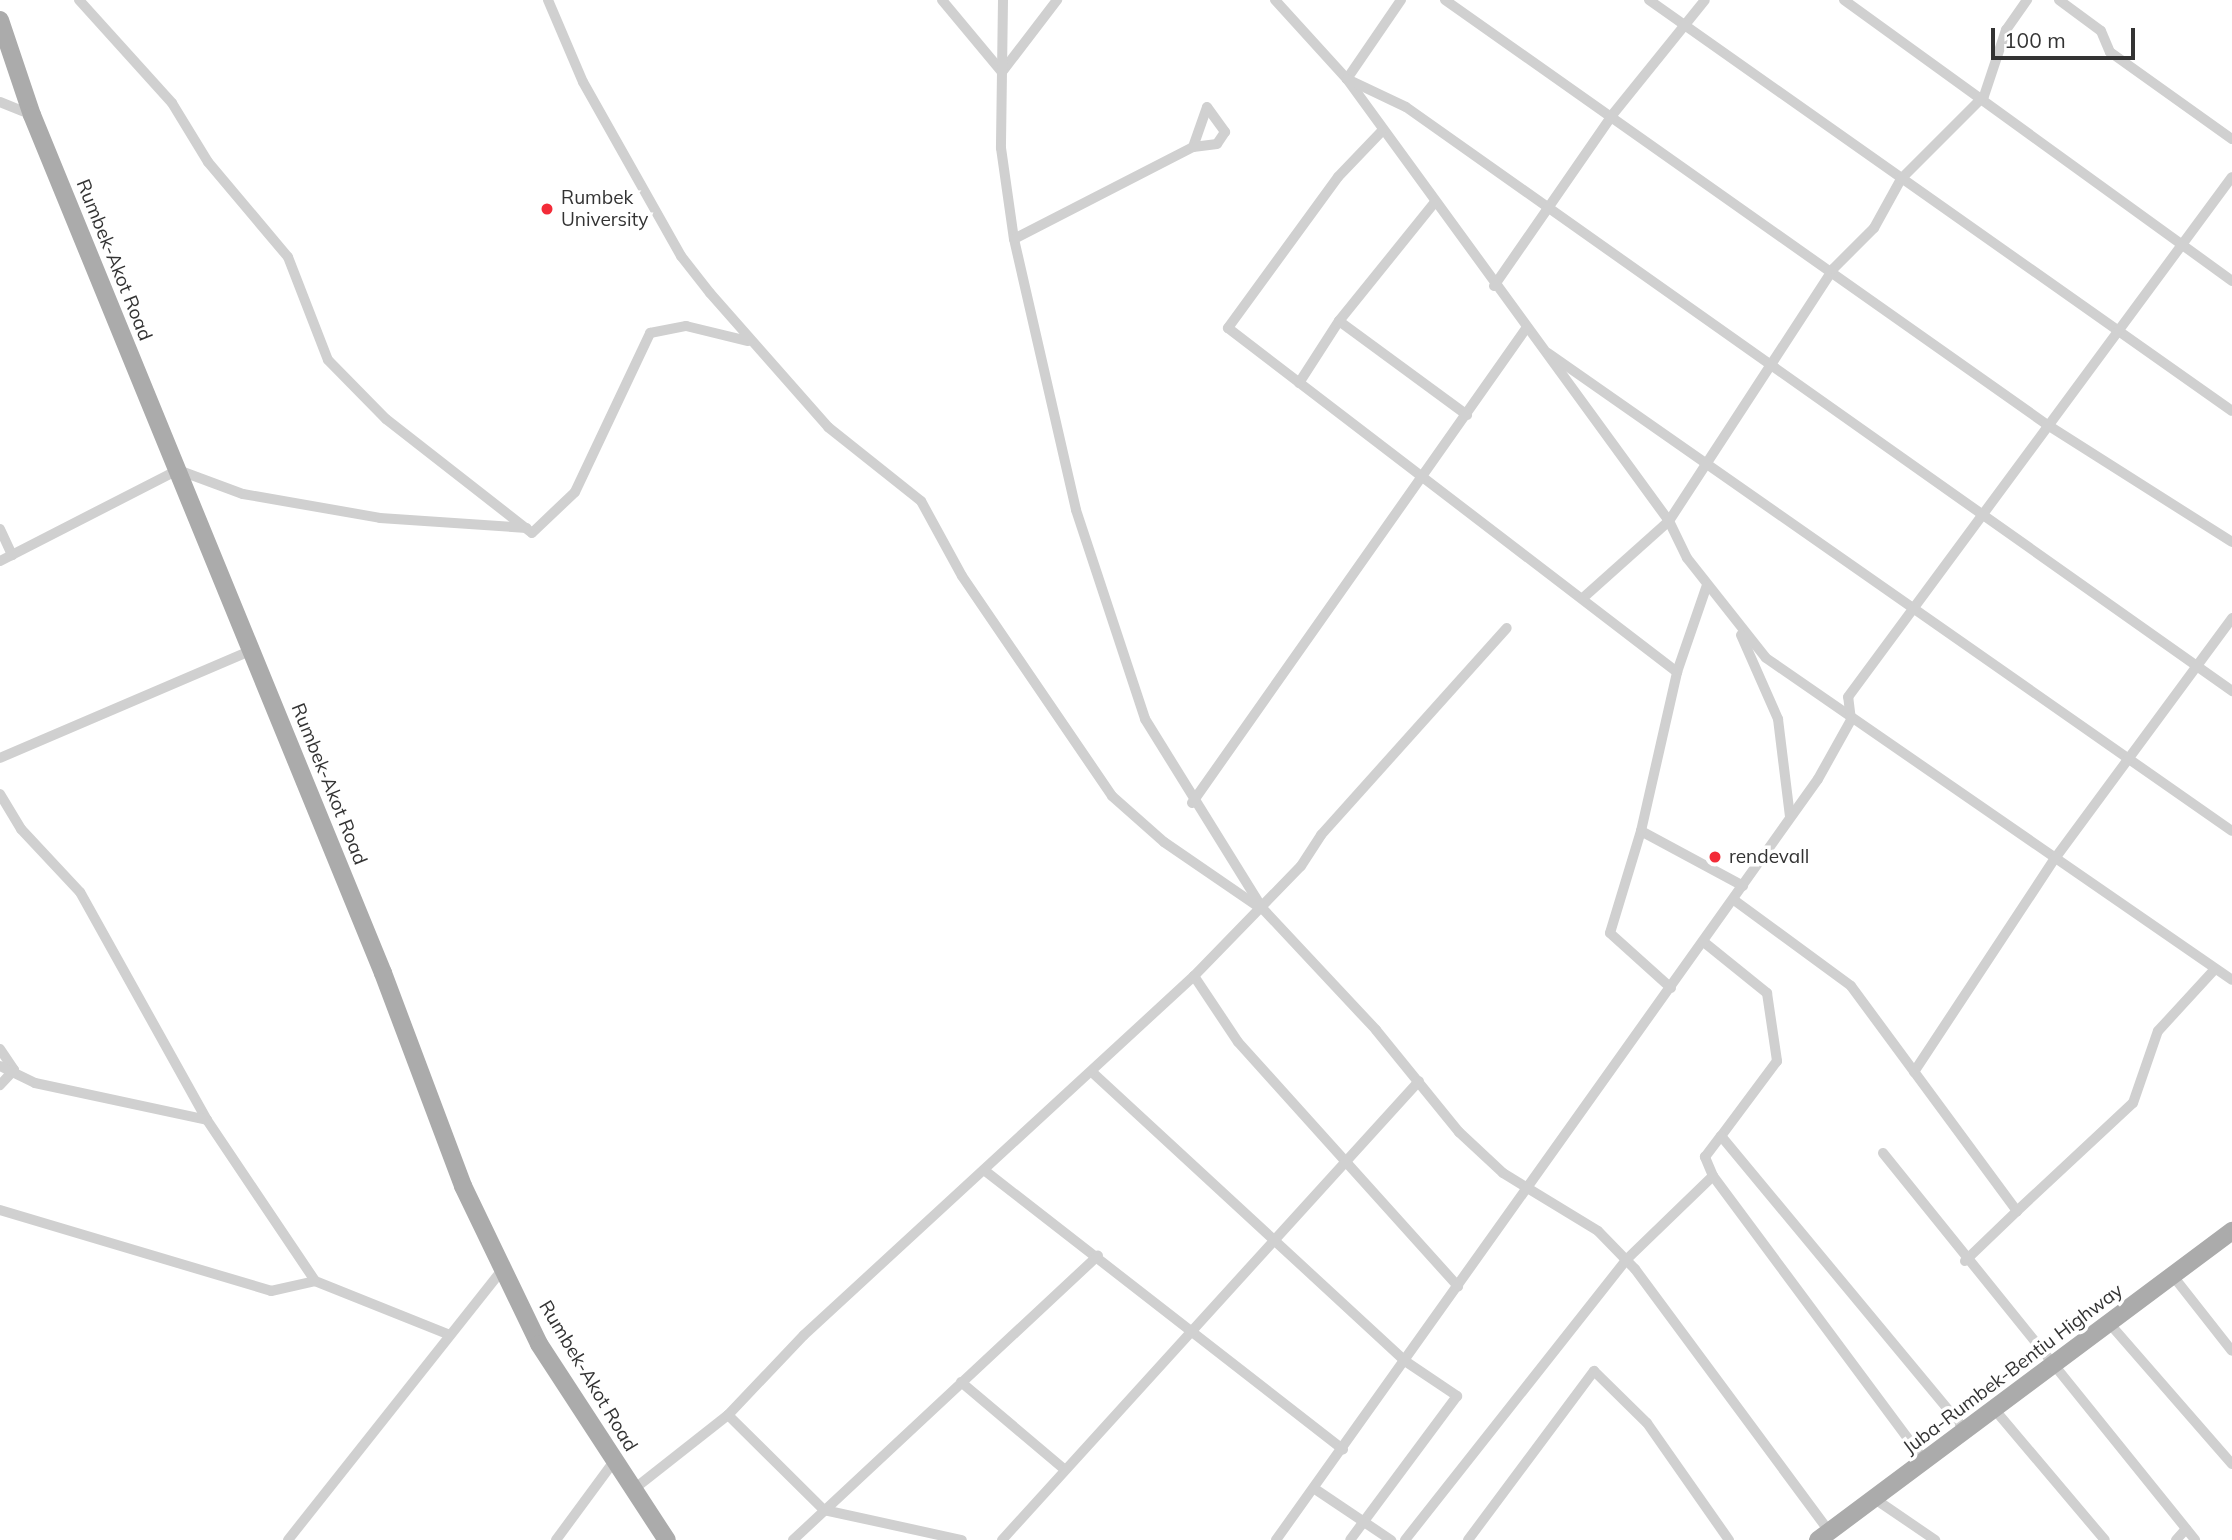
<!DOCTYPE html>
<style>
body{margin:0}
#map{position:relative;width:2232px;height:1540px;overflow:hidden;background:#fff;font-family:Mulish,sans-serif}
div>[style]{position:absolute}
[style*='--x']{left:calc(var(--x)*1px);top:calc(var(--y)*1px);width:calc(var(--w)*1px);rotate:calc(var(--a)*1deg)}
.street>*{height:10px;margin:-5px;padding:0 5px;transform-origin:5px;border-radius:5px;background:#d0d0d0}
.primary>*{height:18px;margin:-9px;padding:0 9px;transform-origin:9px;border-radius:9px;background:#ababab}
.dots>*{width:19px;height:19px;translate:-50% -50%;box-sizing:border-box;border:4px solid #fff;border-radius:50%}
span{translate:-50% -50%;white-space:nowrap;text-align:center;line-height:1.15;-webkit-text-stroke:7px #fff;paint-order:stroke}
.poi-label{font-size:19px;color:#333}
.left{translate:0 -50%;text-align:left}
.street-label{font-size:19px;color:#333}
.scale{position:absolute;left:1991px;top:28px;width:144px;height:32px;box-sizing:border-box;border:4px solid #333;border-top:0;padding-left:9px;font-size:21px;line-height:24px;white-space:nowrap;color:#333;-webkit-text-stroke:5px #fff;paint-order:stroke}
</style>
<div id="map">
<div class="street">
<i style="--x:79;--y:0;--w:139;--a:47.9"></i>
<i style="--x:172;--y:103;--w:69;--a:58.6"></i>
<i style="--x:208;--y:162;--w:124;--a:49.9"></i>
<i style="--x:288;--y:257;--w:110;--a:68.8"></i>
<i style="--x:328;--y:360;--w:83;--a:45.5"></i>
<i style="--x:386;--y:419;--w:185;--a:38"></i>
<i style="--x:532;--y:533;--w:59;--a:-43.6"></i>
<i style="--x:575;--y:492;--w:176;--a:-64.7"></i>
<i style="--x:650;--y:333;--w:37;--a:-11"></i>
<i style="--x:686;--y:326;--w:64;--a:13.6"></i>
<i style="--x:548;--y:0;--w:89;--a:66.9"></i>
<i style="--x:583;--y:82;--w:200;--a:60.6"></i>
<i style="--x:681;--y:256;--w:47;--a:51.9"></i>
<i style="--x:710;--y:293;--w:179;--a:48.6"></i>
<i style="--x:828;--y:427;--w:119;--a:38.5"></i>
<i style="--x:921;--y:501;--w:85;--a:61.3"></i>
<i style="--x:962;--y:576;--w:266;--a:55.7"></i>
<i style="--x:1112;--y:796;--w:69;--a:41.5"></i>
<i style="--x:1164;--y:842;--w:112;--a:34.4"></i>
<i style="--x:942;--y:0;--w:94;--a:50.2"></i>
<i style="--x:1002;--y:72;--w:91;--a:-52.6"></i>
<i style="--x:1003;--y:0;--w:148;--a:90.8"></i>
<i style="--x:1001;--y:148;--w:92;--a:81.9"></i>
<i style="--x:1014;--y:239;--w:278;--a:77.1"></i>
<i style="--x:1076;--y:510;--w:220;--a:71.7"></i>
<i style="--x:1145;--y:719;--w:222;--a:58.2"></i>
<i style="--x:1262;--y:908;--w:167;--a:46.9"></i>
<i style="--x:1376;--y:1030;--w:132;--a:50.9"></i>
<i style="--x:1459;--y:1132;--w:60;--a:43"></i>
<i style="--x:1503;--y:1173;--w:111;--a:31.4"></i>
<i style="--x:1598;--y:1231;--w:53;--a:45.8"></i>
<i style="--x:1635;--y:1269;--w:328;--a:53.5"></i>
<i style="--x:1275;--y:0;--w:107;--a:47.7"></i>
<i style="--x:1347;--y:79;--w:547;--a:53.93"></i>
<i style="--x:1669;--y:521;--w:41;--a:64.1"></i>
<i style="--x:1687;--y:558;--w:127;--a:51.7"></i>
<i style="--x:1766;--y:658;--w:566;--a:34.64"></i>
<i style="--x:1401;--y:0;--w:96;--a:124.4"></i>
<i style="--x:1347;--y:79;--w:65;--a:25.4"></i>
<i style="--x:1406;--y:107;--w:1012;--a:35.26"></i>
<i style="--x:1445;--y:0;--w:736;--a:35.2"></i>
<i style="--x:2046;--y:424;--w:220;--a:32.4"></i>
<i style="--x:1649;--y:0;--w:713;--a:35.18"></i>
<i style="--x:1844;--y:0;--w:479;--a:35.9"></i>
<i style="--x:2059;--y:0;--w:52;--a:36.4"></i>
<i style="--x:2101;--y:31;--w:23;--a:67"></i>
<i style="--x:2110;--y:52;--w:150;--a:35.5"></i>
<i style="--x:0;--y:102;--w:35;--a:22"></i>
<i style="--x:1381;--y:132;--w:62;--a:133.7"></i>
<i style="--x:1338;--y:177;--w:187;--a:126.1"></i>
<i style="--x:1228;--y:328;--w:566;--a:37.46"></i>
<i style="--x:1014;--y:239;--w:201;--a:-27.2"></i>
<i style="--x:1193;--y:147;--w:42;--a:-70.7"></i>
<i style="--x:1207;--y:107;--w:31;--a:54"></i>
<i style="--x:1225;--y:132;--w:14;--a:124"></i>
<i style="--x:1217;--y:144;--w:24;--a:173"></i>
<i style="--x:1494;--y:286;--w:209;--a:-55.3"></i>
<i style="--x:1613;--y:114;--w:146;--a:-51.1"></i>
<i style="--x:1339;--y:321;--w:159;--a:36.3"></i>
<i style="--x:1548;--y:353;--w:834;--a:34.95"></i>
<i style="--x:1299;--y:383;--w:74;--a:-57.2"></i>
<i style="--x:1339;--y:321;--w:153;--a:-51.1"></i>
<i style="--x:0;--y:529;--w:29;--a:65"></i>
<i style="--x:0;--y:561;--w:200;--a:-27.1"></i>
<i style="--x:178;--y:470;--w:69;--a:20.3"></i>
<i style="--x:243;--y:494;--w:139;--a:9.9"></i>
<i style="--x:380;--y:518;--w:147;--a:3.9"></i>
<i style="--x:1584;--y:597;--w:114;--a:-41.8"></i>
<i style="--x:1669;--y:521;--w:301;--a:-56.9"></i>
<i style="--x:1833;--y:269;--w:58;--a:-45"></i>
<i style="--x:1874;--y:228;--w:56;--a:-61.1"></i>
<i style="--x:1901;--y:179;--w:117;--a:-45"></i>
<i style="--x:1984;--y:96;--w:70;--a:-71.6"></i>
<i style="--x:2006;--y:30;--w:37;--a:-55"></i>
<i style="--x:1741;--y:635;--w:92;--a:66.2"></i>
<i style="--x:1778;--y:719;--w:99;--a:83"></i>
<i style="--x:0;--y:758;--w:274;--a:-23.2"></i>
<i style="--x:0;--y:794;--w:41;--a:59"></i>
<i style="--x:21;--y:829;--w:86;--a:46.9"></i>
<i style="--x:80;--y:892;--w:261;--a:60.9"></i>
<i style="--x:207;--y:1120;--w:194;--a:56.1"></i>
<i style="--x:315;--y:1281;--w:145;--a:21.8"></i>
<i style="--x:1192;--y:803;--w:582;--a:-54.86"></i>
<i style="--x:1641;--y:831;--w:116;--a:28.3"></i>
<i style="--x:1734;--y:900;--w:145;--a:36.3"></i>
<i style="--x:1851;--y:986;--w:280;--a:53.6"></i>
<i style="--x:2017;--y:1211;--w:158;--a:-43"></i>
<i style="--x:2133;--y:1103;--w:76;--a:-70.9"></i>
<i style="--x:2158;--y:1031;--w:84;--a:-47.4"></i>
<i style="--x:1705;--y:943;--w:80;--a:38.9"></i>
<i style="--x:1767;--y:993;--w:69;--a:81.6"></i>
<i style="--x:1777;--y:1061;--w:94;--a:126.7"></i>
<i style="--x:1721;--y:1136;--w:383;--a:50.3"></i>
<i style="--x:1194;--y:976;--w:79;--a:56.3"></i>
<i style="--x:1238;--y:1042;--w:329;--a:48"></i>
<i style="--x:1671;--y:988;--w:82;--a:-138"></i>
<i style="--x:1610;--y:933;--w:107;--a:-73.1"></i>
<i style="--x:1641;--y:831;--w:163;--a:-77.2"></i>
<i style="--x:1677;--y:672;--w:92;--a:-71"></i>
<i style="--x:0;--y:1049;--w:25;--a:56"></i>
<i style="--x:14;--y:1070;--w:21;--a:133"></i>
<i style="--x:0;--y:1066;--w:39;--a:26"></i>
<i style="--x:35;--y:1083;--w:176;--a:12.1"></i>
<i style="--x:1914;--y:1072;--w:258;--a:-56.6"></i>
<i style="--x:2056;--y:857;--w:297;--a:-53.6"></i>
<i style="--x:1093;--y:1073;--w:425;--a:42.7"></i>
<i style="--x:1405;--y:1361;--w:63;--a:33.9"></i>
<i style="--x:1457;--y:1396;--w:179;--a:126.6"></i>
<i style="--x:1883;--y:1153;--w:497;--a:51.1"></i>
<i style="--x:984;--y:1170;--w:455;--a:37.9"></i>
<i style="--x:1713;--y:1176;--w:21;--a:-113"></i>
<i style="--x:1705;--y:1157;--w:26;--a:-53"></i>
<i style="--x:0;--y:1210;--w:283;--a:16.6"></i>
<i style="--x:271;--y:1291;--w:45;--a:-12.8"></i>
<i style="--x:1965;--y:1261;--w:72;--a:-43.9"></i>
<i style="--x:2173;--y:1276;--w:95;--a:51.8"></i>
<i style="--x:2109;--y:1323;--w:187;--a:48.9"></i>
<i style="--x:961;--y:1382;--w:136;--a:40.2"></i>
<i style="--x:1995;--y:1410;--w:170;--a:49.8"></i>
<i style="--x:728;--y:1415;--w:135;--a:44.7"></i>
<i style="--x:824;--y:1510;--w:141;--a:12.3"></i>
<i style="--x:634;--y:1489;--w:120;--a:-38.2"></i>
<i style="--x:728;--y:1415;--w:110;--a:-46.5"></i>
<i style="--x:804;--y:1335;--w:530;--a:-42.63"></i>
<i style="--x:1194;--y:976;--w:153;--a:-45.8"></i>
<i style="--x:1301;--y:866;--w:37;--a:-57"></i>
<i style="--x:1321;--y:835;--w:278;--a:-48.1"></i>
<i style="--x:1315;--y:1489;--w:92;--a:33.9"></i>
<i style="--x:1875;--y:1499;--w:73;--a:34.3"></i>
<i style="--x:288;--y:1540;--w:346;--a:-51.6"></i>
<i style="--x:556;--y:1540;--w:99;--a:-53.6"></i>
<i style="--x:793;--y:1540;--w:417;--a:-43"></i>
<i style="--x:1002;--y:1540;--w:620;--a:-47.74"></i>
<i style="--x:1276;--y:1540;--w:934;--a:-54.54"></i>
<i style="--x:1818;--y:779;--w:68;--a:-60.8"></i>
<i style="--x:1851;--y:720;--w:23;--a:-97"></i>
<i style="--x:1848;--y:697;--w:646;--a:-53.56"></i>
<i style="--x:1405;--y:1540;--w:357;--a:-51.7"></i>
<i style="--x:1626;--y:1260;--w:121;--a:-44"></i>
<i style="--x:1713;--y:1176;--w:355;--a:53.4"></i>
<i style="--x:1468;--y:1540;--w:211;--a:-53.3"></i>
<i style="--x:1594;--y:1371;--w:74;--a:44.5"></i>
<i style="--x:1647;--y:1423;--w:143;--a:55"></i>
<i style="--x:2176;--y:1540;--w:15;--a:-48"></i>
</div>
<div class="primary">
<i style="--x:0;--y:20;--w:100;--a:71.4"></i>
<i style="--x:32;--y:115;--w:927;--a:67.75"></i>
<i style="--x:383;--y:973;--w:228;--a:69.4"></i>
<i style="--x:463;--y:1186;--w:175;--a:64.3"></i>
<i style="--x:539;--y:1344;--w:234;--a:56.9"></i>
<i style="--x:1818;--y:1540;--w:517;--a:-36.74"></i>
</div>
<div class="dots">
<i style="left:547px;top:209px;background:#f32b38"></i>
<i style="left:1715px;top:857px;background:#f32b38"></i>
</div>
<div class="poi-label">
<span class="left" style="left:561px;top:209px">Rumbek<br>University</span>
<span class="left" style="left:1729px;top:857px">rendevall</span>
</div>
<div class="street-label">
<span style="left:114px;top:260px;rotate:68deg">Rumbek-Akot Road</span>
<span style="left:329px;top:784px;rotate:68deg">Rumbek-Akot Road</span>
<span style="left:2013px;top:1369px;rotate:-37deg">Juba-Rumbek-Bentiu Highway</span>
<span style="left:588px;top:1376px;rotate:59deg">Rumbek-Akot Road</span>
</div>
<div class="scale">100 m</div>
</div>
